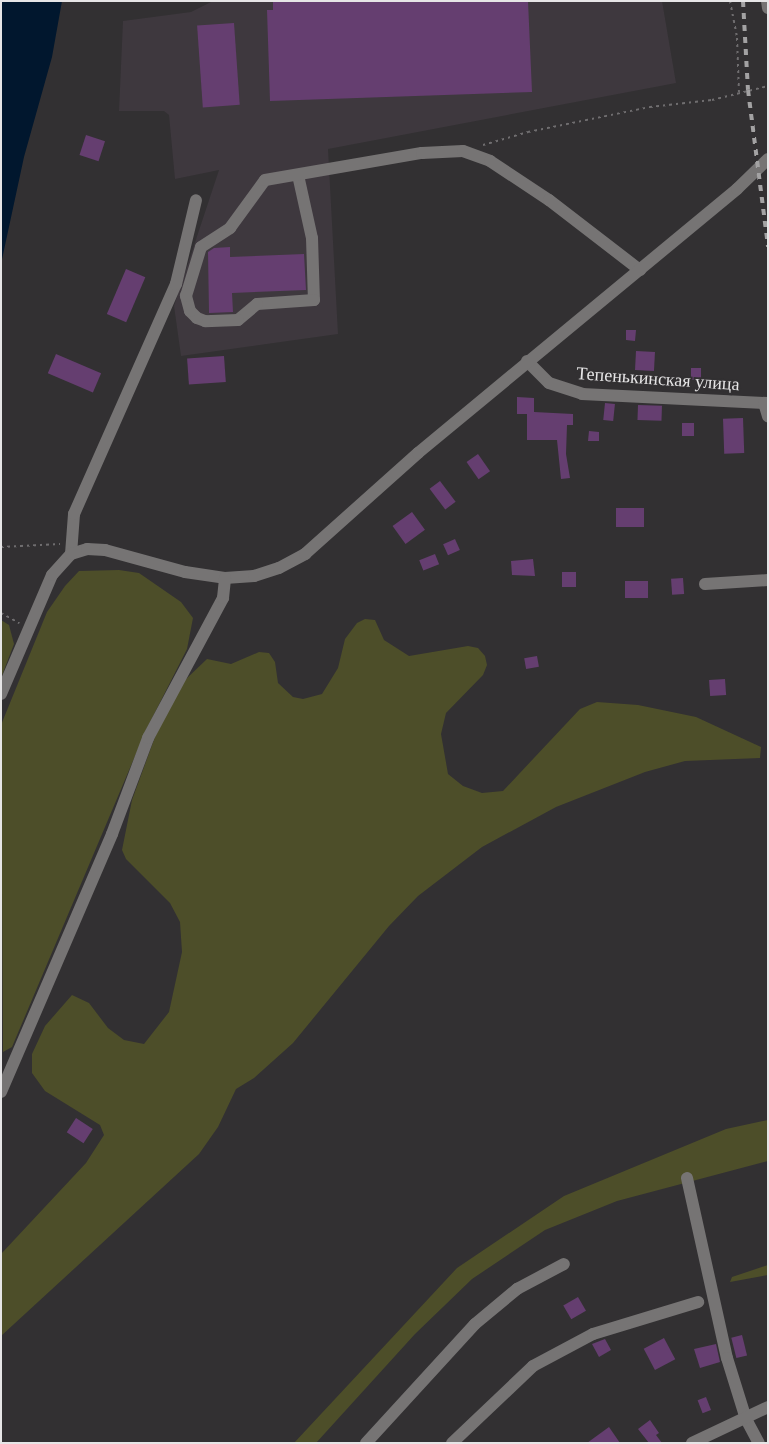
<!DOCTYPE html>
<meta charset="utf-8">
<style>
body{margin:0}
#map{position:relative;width:769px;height:1444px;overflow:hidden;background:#323032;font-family:"Times New Roman",serif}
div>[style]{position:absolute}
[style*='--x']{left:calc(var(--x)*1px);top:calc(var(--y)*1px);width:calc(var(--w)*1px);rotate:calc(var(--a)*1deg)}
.built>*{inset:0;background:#3e383e}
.green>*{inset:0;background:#4d4e29}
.water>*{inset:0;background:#01172e}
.building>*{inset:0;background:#653e70;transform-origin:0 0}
.path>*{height:2px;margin-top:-1px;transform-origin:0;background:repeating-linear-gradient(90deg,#6f6d6f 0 2.5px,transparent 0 6.5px)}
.minor>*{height:12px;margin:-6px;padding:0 6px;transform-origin:6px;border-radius:6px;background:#767474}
.rail>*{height:4px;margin-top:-2px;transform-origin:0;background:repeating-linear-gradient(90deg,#a3a2a3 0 6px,transparent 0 12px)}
span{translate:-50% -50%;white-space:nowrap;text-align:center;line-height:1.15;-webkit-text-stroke:4px #323032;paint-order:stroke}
.street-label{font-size:18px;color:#e6e5e6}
.frame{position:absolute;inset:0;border:2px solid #e6e5e6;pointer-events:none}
</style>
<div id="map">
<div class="built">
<i style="clip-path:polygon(213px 1px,662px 1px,676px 83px,328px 149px,338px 334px,181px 356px,174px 306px,219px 170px,175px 179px,169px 115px,164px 111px,119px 111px,123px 21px,191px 12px)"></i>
</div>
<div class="green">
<i style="clip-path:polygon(119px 570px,139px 573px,181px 602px,193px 618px,187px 649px,146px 730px,12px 1047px,3px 1052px,1px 725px,47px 612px,65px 586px,79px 571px)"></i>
<i style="clip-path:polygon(365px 619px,375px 620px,384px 640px,409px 656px,468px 646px,478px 648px,485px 656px,487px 665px,483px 675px,446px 713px,441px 734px,448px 774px,463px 786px,482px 793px,503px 791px,580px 709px,597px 702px,638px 705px,696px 717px,761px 747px,760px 758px,685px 761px,645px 772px,556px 807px,482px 847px,418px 896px,389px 926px,293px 1043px,254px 1078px,236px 1089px,218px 1127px,199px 1154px,1px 1336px,1px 1254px,86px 1163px,104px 1135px,100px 1125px,45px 1091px,32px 1073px,32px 1054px,45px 1026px,72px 995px,89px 1003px,108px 1028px,124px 1040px,144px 1044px,169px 1012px,182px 952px,180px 922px,170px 903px,126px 859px,122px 850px,132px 800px,163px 715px,185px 680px,207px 659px,231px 664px,259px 652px,269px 653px,275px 662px,278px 683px,293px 697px,303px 699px,322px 694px,338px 668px,345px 639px,357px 623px)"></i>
<i style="clip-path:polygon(1px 620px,9px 625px,14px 644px,1px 678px)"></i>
<i style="clip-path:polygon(768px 1120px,768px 1161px,617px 1201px,545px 1230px,472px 1279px,415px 1334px,316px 1443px,294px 1443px,457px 1268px,564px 1196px,726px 1129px)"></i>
<i style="clip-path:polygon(768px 1265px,768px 1275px,730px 1282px,732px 1277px)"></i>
</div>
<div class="water">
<i style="clip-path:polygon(1px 1px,62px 1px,52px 57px,24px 157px,1px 264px)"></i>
</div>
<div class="building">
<i style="clip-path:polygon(273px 1px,528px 1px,532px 92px,270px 101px,267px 10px,273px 10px)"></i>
<i style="left:234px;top:23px;width:82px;height:37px;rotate:86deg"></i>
<i style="left:86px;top:135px;width:20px;height:21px;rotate:18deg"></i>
<i style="clip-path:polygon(230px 247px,230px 257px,304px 254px,306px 290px,232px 293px,233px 312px,209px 313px,208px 252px,214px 248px)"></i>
<i style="left:126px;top:269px;width:21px;height:49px;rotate:23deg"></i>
<i style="clip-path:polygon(626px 330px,636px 330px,635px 341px,626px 340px)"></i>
<i style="left:636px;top:351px;width:19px;height:19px;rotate:3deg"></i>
<i style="left:56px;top:354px;width:49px;height:21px;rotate:23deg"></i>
<i style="left:224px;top:356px;width:26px;height:37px;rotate:86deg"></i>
<i style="left:691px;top:368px;width:10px;height:12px"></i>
<i style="clip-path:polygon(517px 397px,534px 398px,534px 412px,573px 414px,573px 425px,567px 425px,566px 454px,570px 478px,561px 479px,557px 440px,527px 440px,527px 414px,517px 414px)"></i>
<i style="left:605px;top:403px;width:10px;height:17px;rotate:6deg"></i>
<i style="left:638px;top:405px;width:24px;height:15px;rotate:2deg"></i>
<i style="left:743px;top:418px;width:35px;height:20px;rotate:88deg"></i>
<i style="left:682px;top:423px;width:12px;height:13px"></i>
<i style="clip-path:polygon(589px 431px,599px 432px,599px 441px,588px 441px)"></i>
<i style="left:478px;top:454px;width:21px;height:14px;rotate:55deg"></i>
<i style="left:440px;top:481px;width:26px;height:13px;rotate:53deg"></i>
<i style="left:616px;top:508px;width:28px;height:19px"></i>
<i style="left:412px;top:512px;width:22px;height:24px;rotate:54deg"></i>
<i style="left:455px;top:539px;width:12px;height:13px;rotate:66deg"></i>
<i style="left:435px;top:554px;width:11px;height:17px;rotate:68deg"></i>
<i style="clip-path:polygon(533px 559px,535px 576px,512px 575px,511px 561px)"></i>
<i style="left:576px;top:572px;width:15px;height:14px;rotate:90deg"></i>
<i style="left:683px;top:578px;width:16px;height:12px;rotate:86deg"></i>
<i style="left:648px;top:581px;width:17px;height:23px;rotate:90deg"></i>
<i style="left:537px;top:656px;width:11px;height:13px;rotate:80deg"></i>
<i style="left:725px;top:679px;width:16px;height:16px;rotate:86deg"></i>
<i style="left:76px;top:1118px;width:20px;height:17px;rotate:33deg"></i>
<i style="left:578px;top:1297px;width:16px;height:17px;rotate:60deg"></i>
<i style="left:742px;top:1335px;width:21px;height:11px;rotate:76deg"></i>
<i style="left:664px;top:1338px;width:24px;height:23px;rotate:62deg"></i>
<i style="clip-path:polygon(605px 1339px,611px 1350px,599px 1357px,592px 1344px)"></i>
<i style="clip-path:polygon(716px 1344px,720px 1362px,700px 1368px,694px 1349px)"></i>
<i style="left:706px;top:1397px;width:14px;height:9px;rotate:69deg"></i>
<i style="clip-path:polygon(650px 1420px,659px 1433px,656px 1435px,662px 1443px,649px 1443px,638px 1429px)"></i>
<i style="clip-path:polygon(609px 1427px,620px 1443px,587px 1443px)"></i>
</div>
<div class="path">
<i style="--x:730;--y:1;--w:38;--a:79"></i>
<i style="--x:737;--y:38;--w:54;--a:87.9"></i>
<i style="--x:483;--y:145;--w:47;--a:-16.1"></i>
<i style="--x:528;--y:132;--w:125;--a:-11.6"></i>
<i style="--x:650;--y:107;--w:62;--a:-6.4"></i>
<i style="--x:712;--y:100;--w:58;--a:-14"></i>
<i style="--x:1;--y:547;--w:59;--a:-2.9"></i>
<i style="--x:1;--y:613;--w:21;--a:29"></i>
</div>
<div class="minor">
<i style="--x:767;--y:1;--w:7;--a:82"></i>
<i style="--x:298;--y:175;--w:65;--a:77.5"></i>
<i style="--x:312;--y:238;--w:62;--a:88.2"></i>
<i style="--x:314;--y:300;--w:57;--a:176"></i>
<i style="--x:257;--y:304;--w:25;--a:140"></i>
<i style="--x:238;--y:320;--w:33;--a:178"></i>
<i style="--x:205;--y:321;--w:9;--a:-159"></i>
<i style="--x:197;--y:318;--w:10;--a:-135"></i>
<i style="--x:190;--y:311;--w:16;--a:-105"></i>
<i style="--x:186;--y:296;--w:51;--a:-73"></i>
<i style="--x:201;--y:247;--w:35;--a:-33"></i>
<i style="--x:230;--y:228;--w:59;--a:-53.9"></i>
<i style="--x:265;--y:180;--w:159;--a:-9.8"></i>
<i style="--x:422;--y:153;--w:41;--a:-2.8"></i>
<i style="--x:463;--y:151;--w:29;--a:20"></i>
<i style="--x:490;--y:161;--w:71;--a:33.5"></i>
<i style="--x:549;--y:200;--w:115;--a:37.6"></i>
<i style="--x:527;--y:361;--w:31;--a:45"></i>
<i style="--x:549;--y:383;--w:35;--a:18"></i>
<i style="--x:582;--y:394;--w:186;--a:2.8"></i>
<i style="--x:764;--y:403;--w:14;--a:73"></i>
<i style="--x:71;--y:554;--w:40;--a:-85.7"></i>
<i style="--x:74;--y:514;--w:252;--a:-66.1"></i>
<i style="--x:176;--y:284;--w:86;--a:-76.6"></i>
<i style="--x:705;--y:584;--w:63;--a:-3.6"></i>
<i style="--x:1;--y:694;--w:129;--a:-66.8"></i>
<i style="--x:52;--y:575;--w:28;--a:-48"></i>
<i style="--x:71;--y:554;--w:17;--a:-17"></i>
<i style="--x:87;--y:549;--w:18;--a:3"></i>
<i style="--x:105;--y:550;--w:83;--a:15.4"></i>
<i style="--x:185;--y:572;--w:40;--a:8.5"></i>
<i style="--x:225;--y:578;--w:29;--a:-4"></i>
<i style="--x:254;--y:576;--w:26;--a:-18"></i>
<i style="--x:279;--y:568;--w:30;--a:-28"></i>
<i style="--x:305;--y:554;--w:152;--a:-41.8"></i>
<i style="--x:418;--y:453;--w:414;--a:-39.6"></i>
<i style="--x:737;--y:189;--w:43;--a:-44.1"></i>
<i style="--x:1;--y:1092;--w:281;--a:-66.7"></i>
<i style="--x:112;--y:834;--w:103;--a:-69.4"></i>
<i style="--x:148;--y:738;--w:159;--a:-61.8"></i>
<i style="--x:223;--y:598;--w:20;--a:-84"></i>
<i style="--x:687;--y:1178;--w:184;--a:77.5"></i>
<i style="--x:727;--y:1358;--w:64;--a:72.7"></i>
<i style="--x:746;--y:1419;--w:27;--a:62"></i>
<i style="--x:366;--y:1443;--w:161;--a:-47.5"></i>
<i style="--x:475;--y:1324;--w:55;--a:-39.8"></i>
<i style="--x:517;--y:1289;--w:53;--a:-28"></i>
<i style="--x:452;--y:1443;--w:112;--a:-43.5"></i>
<i style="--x:533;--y:1366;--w:68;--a:-28.1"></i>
<i style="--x:593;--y:1334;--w:110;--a:-16.9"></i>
<i style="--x:692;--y:1443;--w:84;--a:-25.3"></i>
</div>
<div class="rail">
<i style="--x:743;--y:1;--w:89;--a:86.8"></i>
<i style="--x:748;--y:90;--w:158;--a:82.7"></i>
</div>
<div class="street-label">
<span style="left:658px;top:379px;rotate:4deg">Тепенькинская улица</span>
</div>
<div class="frame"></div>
</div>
